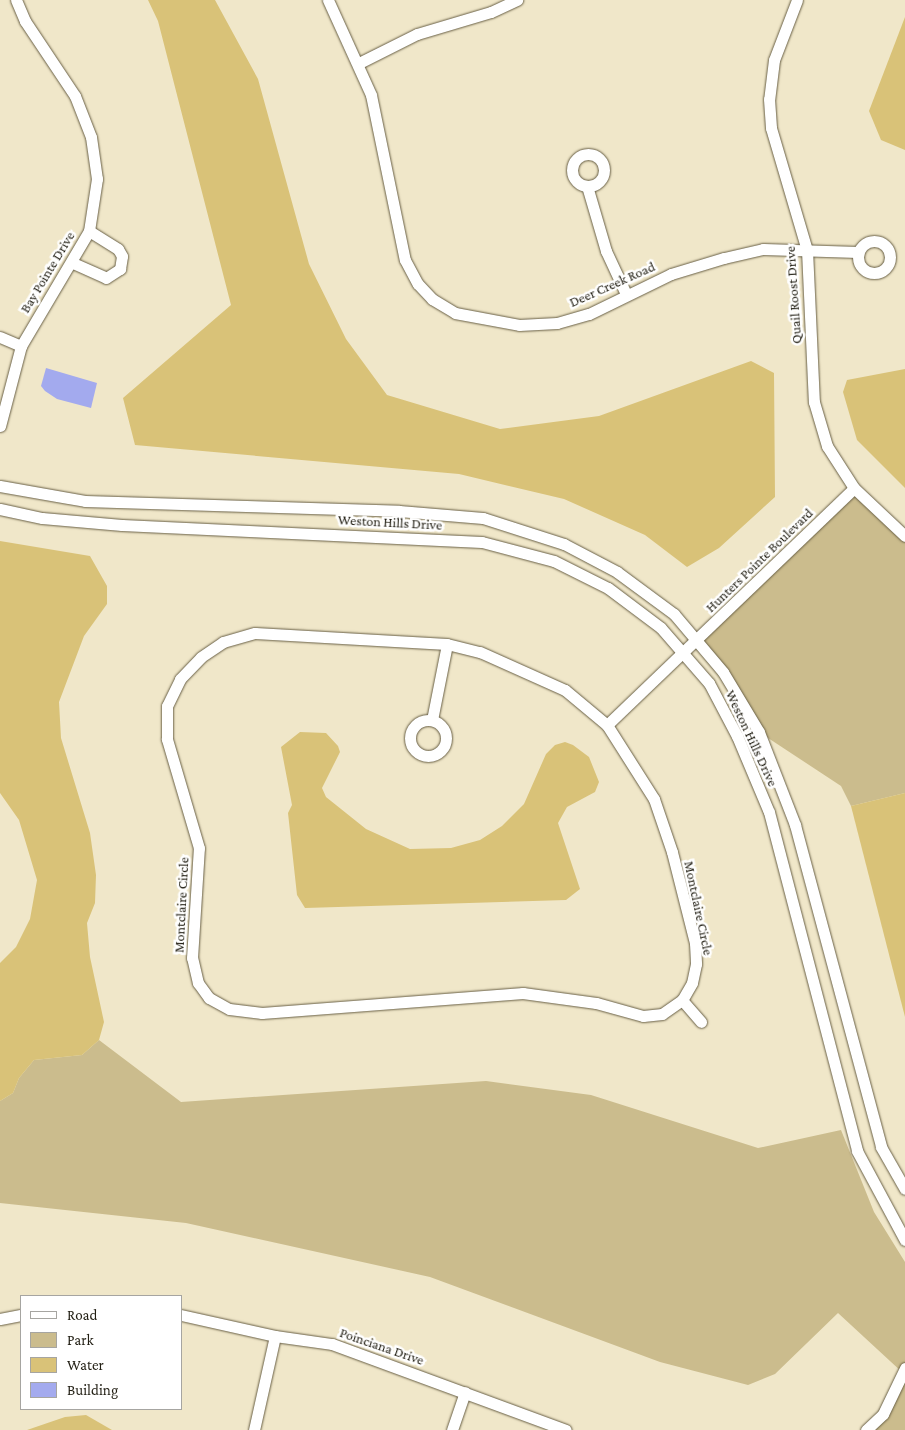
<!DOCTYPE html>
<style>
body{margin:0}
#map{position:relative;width:905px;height:1430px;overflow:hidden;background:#f0e7c9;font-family:"Crimson Pro",serif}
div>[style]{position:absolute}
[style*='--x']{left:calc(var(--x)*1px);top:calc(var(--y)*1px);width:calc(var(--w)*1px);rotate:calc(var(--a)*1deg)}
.green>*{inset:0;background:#cbbc8d}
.water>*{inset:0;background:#d9c278}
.building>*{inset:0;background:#a3aaee}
.roads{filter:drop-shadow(0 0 1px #685f45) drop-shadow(0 0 1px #685f45)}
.street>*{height:11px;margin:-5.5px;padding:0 5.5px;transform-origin:5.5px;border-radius:5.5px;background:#fff}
.street>.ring{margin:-5.5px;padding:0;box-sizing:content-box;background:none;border:11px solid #fff;border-radius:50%}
span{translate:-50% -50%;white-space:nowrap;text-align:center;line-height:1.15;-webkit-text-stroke:5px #fff;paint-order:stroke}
.street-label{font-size:14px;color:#211e13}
.legend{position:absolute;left:20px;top:1295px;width:162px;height:115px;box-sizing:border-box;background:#fff;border:1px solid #a6a5a1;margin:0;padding:6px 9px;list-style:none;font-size:15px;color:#211e13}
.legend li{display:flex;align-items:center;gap:10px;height:25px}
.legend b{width:25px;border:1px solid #a6a5a1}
</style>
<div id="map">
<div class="green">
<i style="clip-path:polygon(854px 488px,905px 536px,905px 793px,851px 806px,841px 786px,759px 732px,696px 641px)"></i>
<i style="clip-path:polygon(99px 1040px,181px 1102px,486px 1081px,591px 1095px,758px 1148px,841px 1130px,874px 1212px,905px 1262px,905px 1430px,866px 1430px,903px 1373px,838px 1313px,775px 1374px,748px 1385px,660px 1362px,430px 1277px,186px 1223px,0 1203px,0 1101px,13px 1093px,19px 1078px,34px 1060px,82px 1055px)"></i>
</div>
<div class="water">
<i style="clip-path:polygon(148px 0,215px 0,258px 79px,309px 264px,346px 339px,387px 395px,500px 429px,599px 416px,751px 361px,774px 373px,775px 497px,719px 548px,687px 567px,645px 535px,564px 499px,459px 474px,135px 445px,123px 398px,231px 305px,158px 21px)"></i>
<i style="clip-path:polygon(905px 17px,905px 150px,881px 140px,869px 111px)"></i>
<i style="clip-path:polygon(905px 369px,905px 488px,857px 440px,843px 392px,847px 380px)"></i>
<i style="clip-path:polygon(0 541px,90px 556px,107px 586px,107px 604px,84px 636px,59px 702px,61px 738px,90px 833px,96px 875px,95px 903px,87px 923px,90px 957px,104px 1022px,99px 1040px,82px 1055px,34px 1060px,19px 1078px,13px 1093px,0 1101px,0 963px,16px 947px,30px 919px,37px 880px,19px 820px,0 793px)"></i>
<i style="clip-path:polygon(300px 732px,326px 733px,338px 746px,340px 752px,322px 788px,326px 797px,366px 829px,410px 849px,451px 848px,480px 840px,502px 826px,524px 804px,546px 754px,555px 745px,565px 742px,573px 745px,589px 757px,599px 782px,595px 792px,567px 807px,558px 823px,580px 889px,566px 900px,305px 908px,297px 895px,288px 813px,292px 805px,281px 747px)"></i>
<i style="clip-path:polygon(905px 793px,905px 1017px,851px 806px)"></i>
<i style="clip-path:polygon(86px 1415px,112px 1430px,27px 1430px,65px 1417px)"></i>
</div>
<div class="building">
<i style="clip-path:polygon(46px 368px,97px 383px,91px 408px,57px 399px,45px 391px,41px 386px)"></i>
</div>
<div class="roads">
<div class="street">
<i style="--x:328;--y:0;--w:104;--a:65.6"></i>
<i style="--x:371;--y:95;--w:168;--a:78.4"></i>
<i style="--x:405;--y:260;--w:27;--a:62"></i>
<i style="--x:418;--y:284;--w:21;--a:47"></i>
<i style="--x:432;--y:299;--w:27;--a:31"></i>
<i style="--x:455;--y:313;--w:65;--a:10.6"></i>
<i style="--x:519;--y:325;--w:38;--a:-3"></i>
<i style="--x:557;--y:323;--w:33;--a:-16"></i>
<i style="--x:589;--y:314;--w:91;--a:-26"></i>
<i style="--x:671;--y:274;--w:55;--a:-16.8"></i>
<i style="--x:724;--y:258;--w:40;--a:-13"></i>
<i style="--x:763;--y:249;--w:95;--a:1.8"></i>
<i style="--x:797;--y:0;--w:64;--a:111"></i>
<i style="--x:774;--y:60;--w:39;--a:97"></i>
<i style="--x:769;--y:99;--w:29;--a:86"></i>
<i style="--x:771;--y:128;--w:127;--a:73.6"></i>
<i style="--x:807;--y:250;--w:152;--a:87.4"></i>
<i style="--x:814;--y:402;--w:46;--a:73.5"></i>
<i style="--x:827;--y:446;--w:50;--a:57.3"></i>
<i style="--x:854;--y:488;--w:70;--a:43.3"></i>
<i style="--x:359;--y:63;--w:65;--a:-26.6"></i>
<i style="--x:417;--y:34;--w:77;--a:-16.6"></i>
<i style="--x:491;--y:12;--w:29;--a:-25"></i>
<i class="ring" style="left:572px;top:154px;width:21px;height:21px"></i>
<i style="--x:587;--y:186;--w:68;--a:73.7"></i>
<i style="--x:606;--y:251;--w:47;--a:65.1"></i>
<i class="ring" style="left:858px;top:241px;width:21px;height:21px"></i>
<i style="--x:73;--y:263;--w:36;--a:24"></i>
<i style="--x:106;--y:278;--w:17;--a:-33"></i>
<i style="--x:120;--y:269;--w:13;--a:-81"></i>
<i style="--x:122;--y:256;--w:8;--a:-120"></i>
<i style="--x:118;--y:249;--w:34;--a:-148"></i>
<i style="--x:0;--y:337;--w:23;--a:23"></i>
<i style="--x:0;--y:426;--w:83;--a:-75.3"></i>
<i style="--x:21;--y:346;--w:134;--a:-59.4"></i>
<i style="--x:89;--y:231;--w:53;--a:-81.3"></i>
<i style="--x:97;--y:179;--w:42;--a:-98.1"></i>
<i style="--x:91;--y:137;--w:44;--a:-111.3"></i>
<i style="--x:75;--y:96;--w:90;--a:-123.7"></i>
<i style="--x:25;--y:21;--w:23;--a:-113"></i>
<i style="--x:0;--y:486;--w:86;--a:10"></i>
<i style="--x:85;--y:501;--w:314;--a:1.8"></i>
<i style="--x:399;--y:511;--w:84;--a:4.8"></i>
<i style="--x:483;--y:518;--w:85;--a:17.8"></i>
<i style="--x:564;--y:544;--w:60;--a:27.8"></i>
<i style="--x:617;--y:572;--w:71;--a:36.4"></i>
<i style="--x:674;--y:614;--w:76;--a:49.8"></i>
<i style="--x:723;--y:672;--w:70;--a:59"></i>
<i style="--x:759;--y:732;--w:100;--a:68.8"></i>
<i style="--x:795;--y:825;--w:333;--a:75"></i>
<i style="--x:881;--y:1147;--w:48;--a:60.3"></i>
<i style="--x:0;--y:509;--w:43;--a:12.1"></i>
<i style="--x:42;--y:518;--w:80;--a:5"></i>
<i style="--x:122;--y:525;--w:360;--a:2.7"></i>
<i style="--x:482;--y:542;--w:74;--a:14.8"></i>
<i style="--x:554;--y:561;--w:60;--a:26.6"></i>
<i style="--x:608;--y:588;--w:66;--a:37"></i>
<i style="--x:661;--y:628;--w:73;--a:48.9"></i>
<i style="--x:709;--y:683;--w:60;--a:62.2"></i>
<i style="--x:737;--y:736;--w:82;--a:67.2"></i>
<i style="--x:769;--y:812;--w:350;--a:75.4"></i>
<i style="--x:857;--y:1151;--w:101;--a:61.7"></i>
<i style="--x:255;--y:633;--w:192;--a:3.3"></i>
<i style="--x:447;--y:644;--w:34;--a:14"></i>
<i style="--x:480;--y:652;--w:93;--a:24.1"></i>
<i style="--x:565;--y:690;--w:55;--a:39.8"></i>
<i style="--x:607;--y:725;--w:88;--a:57.6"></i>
<i style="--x:654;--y:799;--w:56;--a:71.2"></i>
<i style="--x:672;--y:852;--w:94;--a:75.8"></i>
<i style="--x:695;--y:943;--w:21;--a:87"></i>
<i style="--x:696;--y:964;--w:19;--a:102"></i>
<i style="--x:692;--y:983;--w:20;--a:120"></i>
<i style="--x:682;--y:1000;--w:24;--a:145"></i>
<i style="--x:662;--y:1014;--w:19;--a:174"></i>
<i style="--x:643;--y:1016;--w:49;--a:-164.5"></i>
<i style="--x:596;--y:1003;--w:74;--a:-172.2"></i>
<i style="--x:523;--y:993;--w:262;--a:175.6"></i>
<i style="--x:262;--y:1013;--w:33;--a:-173"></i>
<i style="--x:229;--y:1009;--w:23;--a:-151"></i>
<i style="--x:209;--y:998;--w:19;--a:-126"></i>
<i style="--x:198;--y:983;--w:26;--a:-103"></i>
<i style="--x:192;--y:958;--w:110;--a:-86.4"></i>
<i style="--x:199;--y:848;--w:114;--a:-106.4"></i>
<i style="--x:167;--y:739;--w:33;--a:-90"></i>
<i style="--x:167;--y:706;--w:30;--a:-64"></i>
<i style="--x:180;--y:679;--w:30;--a:-46"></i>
<i style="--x:201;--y:657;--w:27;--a:-34"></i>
<i style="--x:223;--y:642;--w:33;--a:-16"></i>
<i style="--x:432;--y:720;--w:77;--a:-78.8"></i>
<i class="ring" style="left:410px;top:720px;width:25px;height:25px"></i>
<i style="--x:607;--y:725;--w:342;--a:-43.8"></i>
<i style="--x:682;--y:1000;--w:29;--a:49"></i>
<i style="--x:181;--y:1315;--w:96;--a:12.6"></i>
<i style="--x:275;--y:1336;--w:58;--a:8"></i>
<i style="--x:332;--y:1344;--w:249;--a:20.2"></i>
<i style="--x:0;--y:1319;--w:21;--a:-11"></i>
<i style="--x:254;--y:1430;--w:96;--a:-77.4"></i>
<i style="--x:452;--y:1430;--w:40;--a:-71.1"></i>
<i style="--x:866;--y:1430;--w:23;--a:-43"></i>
<i style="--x:883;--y:1414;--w:51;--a:-64.4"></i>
</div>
</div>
<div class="street-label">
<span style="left:47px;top:272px;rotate:-59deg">Bay Pointe Drive</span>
<span style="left:612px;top:284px;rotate:-24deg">Deer Creek Road</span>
<span style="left:793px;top:295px;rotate:-94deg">Quail Roost Drive</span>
<span style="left:390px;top:522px;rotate:3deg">Weston Hills Drive</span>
<span style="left:759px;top:560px;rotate:-44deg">Hunters Pointe Boulevard</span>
<span style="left:752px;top:738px;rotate:65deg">Weston Hills Drive</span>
<span style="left:181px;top:905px;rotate:-87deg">Montclaire Circle</span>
<span style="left:699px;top:908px;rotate:78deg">Montclaire Circle</span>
<span style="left:382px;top:1346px;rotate:19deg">Poinciana Drive</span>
</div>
<ul class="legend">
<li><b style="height:6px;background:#fff"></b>Road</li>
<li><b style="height:14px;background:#cbbc8d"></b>Park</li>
<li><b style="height:14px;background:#d9c278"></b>Water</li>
<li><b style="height:14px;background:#a3aaee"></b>Building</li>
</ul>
</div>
